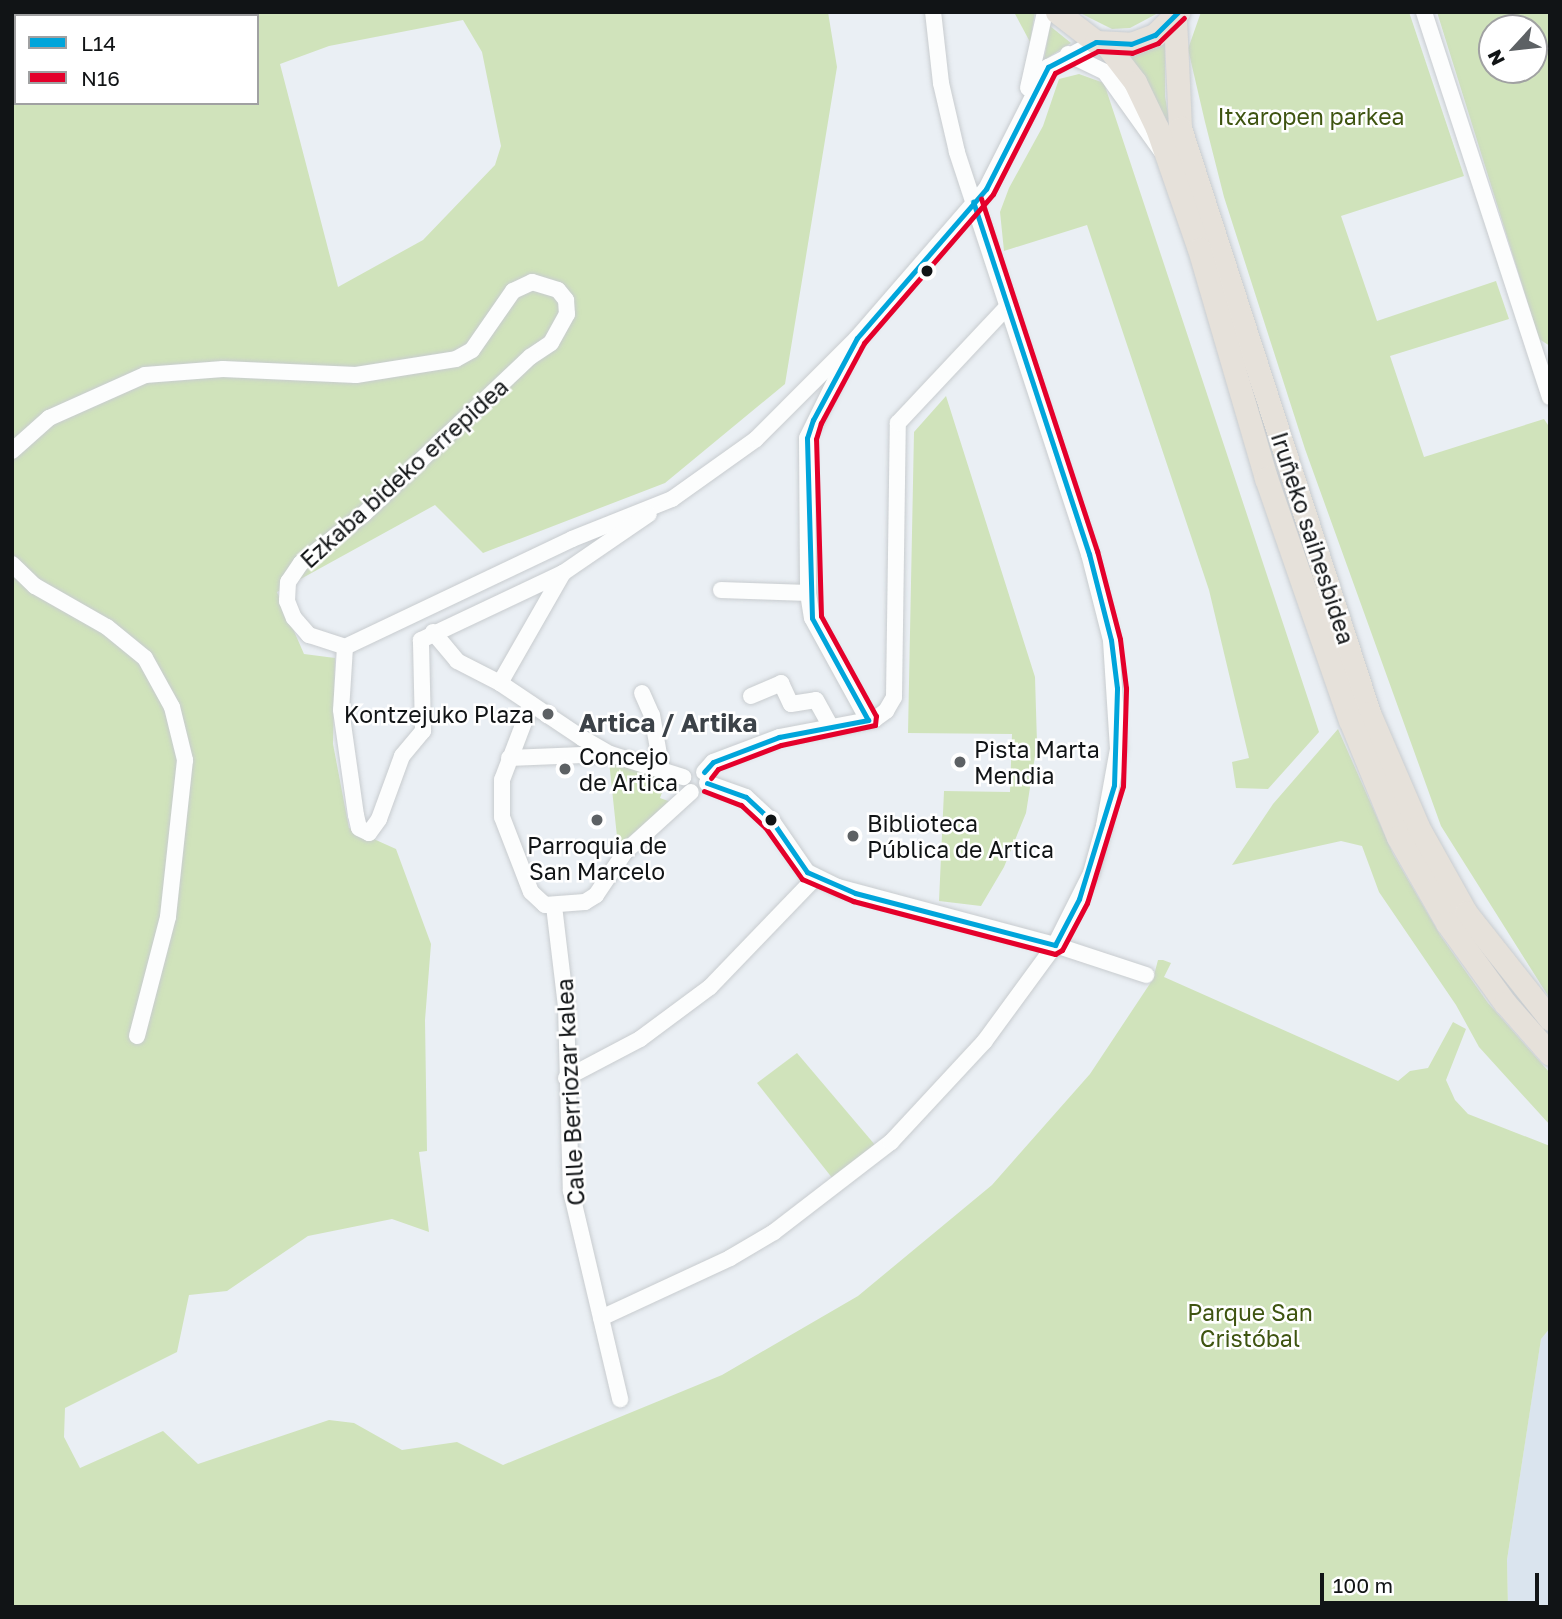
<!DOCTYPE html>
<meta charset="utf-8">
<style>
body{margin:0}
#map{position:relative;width:1562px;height:1619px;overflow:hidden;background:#eaeff4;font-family:"Golos Text",sans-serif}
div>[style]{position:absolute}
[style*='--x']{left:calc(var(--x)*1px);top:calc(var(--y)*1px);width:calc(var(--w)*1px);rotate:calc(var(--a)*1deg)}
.built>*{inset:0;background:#dae4ee}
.green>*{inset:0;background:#d0e3bb}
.roads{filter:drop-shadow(0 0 2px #c8cccf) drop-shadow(0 0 2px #c8cccf)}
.minor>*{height:16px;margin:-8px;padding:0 8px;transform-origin:8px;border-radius:8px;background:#fcfdfd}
.highway>*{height:23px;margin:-11.5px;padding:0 11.5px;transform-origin:11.5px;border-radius:11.5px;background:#e6e1da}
.bus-1>*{height:5px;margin:-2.5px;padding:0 2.5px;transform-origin:2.5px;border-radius:2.5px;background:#00a5db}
.bus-2>*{height:5px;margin:-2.5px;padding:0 2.5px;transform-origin:2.5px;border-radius:2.5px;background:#e4002b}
.dots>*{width:19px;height:19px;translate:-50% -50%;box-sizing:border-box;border:4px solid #fff;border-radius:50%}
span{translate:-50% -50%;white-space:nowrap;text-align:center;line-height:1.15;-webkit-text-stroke:5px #fff;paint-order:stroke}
.park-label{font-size:23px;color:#3e5410}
.street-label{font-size:23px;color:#111416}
.poi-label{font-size:23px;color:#111416}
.right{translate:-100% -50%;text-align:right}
.left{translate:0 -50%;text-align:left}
.quarter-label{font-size:26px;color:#3c4248;font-weight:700}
.frame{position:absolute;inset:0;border:14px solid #111416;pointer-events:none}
.legend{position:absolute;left:14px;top:14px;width:245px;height:91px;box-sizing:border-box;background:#fff;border:2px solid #a0a1a2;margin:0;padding:9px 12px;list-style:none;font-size:21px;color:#111416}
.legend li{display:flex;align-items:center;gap:14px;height:35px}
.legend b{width:35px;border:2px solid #a0a1a2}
.north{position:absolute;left:1478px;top:14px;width:70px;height:70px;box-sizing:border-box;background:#fff;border:2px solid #a0a1a2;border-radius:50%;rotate:243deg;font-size:19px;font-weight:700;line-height:28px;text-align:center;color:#111416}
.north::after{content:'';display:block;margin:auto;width:24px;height:32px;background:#5d6164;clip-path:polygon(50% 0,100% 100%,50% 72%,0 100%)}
.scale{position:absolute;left:1320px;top:1573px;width:219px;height:32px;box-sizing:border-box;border:4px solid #111416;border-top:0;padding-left:9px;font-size:21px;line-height:24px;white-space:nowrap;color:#111416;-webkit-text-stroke:5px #fff;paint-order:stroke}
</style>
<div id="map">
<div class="built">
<i style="clip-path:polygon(1550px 1328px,1550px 1607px,1508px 1607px,1507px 1560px,1541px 1338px)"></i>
</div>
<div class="green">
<i style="clip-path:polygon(evenodd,12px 12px,828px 12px,837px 67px,785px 384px,665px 483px,483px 553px,435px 505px,277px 592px,304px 654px,335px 658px,333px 744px,349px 828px,396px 849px,431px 944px,425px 1020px,427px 1151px,419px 1152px,429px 1232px,392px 1219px,308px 1236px,227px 1291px,189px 1295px,177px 1352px,65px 1408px,64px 1437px,80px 1468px,163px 1431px,198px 1464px,329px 1420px,354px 1423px,402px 1450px,457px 1442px,503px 1465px,722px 1375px,858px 1296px,992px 1185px,1090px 1074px,1153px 979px,1158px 960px,1163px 960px,1171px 963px,1164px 977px,1398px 1081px,1410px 1071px,1428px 1068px,1453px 1022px,1466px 1029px,1446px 1080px,1455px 1100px,1468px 1114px,1550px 1146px,1550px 1328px,1541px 1339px,1507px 1560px,1508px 1607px,12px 1607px,12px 12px,16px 16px,257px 16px,257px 103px,16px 103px,16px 16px,12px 12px,463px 20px,482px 52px,501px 146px,495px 165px,423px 240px,338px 287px,280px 64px,329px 46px,463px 20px)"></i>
<i style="clip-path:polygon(1014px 12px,1035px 12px,1030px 42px)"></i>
<i style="clip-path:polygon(1078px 12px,1160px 12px,1130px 28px,1112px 29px)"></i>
<i style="clip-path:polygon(1201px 12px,1409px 12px,1464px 176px,1341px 216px,1377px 321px,1496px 281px,1509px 319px,1390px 356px,1424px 457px,1544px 419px,1550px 428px,1550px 999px,1441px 826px,1305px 449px,1224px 197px,1205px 122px,1188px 49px)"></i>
<i style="clip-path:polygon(evenodd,1437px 12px,1550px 12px,1550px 346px,1539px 339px,1437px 12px,1492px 28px,1534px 28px,1534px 70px,1492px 70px,1492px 28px)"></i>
<i style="clip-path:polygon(1050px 26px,1071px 43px,1044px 60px)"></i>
<i style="clip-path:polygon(1165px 43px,1165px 96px,1170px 127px,1130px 57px)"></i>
<i style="clip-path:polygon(1079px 74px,1104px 83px,1319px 732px,1268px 789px,1236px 788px,1232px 762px,1249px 758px,1209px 590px,1087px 225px,1004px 251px,1000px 212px,1009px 188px,1043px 126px,1059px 79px)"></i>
<i style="clip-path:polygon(946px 396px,1035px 677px,1037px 743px,1026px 813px,1004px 867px,981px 906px,939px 901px,944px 791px,1010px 792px,1012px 734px,908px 733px,914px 432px)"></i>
<i style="clip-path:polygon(1338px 729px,1393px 854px,1440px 935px,1488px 1003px,1550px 1073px,1550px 1125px,1479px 1047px,1456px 1005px,1379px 892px,1362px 846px,1341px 841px,1232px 865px,1273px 804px)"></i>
<i style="clip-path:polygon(609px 761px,661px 776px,657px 784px,664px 787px,660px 798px,671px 802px,618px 846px)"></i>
<i style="clip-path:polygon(797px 1053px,881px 1152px,833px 1179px,757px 1083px)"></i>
</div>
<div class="roads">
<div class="minor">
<i style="--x:1424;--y:12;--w:405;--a:71.9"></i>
<i style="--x:1068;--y:54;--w:41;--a:25.9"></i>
<i style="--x:1105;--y:72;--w:98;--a:54.5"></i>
<i style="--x:1028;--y:88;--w:78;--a:-77.4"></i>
<i style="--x:851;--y:349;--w:99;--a:116.3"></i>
<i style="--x:807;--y:438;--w:155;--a:89.6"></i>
<i style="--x:808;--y:593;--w:25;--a:81"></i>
<i style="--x:812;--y:618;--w:116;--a:61.2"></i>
<i style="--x:12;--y:451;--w:50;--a:-41.7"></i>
<i style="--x:49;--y:418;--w:105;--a:-24.1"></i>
<i style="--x:145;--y:375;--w:78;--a:-4.4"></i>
<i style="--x:223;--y:369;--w:133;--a:2.6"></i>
<i style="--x:356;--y:375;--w:101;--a:-9.1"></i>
<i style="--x:456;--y:359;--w:18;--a:-29"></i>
<i style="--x:472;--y:350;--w:72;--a:-55.2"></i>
<i style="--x:513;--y:291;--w:21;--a:-25"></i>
<i style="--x:532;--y:282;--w:27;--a:17"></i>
<i style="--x:558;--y:290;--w:13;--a:51"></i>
<i style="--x:566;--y:300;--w:14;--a:86"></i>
<i style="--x:567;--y:314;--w:33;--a:119"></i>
<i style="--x:551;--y:343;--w:25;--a:146"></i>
<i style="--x:530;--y:357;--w:228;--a:136.6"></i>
<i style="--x:364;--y:514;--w:80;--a:142.1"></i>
<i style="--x:301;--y:563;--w:23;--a:124"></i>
<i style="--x:288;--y:582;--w:19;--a:93"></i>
<i style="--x:287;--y:601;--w:18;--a:68"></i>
<i style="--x:294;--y:618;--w:23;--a:49"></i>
<i style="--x:309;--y:635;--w:38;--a:18"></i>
<i style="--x:345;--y:647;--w:251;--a:-25.4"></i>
<i style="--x:572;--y:539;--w:108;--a:-21.8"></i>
<i style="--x:672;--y:499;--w:103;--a:-35.5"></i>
<i style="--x:756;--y:439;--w:143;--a:-45"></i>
<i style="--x:857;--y:338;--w:197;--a:-49.1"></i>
<i style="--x:986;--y:189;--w:137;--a:-63.1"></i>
<i style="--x:1048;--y:67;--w:54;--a:-27.5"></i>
<i style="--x:12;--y:564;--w:32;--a:44"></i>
<i style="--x:35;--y:586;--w:83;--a:29.7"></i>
<i style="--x:107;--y:627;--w:49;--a:39.2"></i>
<i style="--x:145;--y:658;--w:56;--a:61.1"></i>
<i style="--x:172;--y:707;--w:55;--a:76.2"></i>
<i style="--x:185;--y:760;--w:158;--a:96.2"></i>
<i style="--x:168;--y:917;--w:123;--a:104.6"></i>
<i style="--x:721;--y:590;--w:87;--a:2"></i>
<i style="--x:433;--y:632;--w:38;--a:50"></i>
<i style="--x:457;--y:661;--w:48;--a:27.1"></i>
<i style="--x:500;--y:683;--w:99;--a:33.9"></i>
<i style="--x:582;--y:738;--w:32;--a:30"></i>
<i style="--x:610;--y:754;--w:77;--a:17.5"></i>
<i style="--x:345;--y:647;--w:63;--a:93.6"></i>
<i style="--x:341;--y:710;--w:106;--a:81.9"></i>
<i style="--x:356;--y:815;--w:13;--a:77"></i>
<i style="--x:359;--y:828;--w:11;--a:27"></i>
<i style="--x:369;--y:833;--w:17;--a:-54"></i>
<i style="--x:379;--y:819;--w:67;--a:-69.9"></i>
<i style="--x:402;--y:756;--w:33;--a:-50"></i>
<i style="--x:423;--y:731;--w:91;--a:-91.3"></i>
<i style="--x:421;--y:640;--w:157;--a:-25.3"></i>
<i style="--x:563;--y:573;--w:104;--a:-34.5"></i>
<i style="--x:500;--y:683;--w:127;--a:-60.2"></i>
<i style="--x:642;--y:693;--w:24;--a:66"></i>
<i style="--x:652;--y:715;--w:57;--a:79.9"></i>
<i style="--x:751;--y:696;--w:33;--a:-23"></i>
<i style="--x:781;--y:683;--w:23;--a:65"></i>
<i style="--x:791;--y:704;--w:25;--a:-9"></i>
<i style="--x:816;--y:700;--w:31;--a:61"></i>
<i style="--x:531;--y:704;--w:81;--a:110.9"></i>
<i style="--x:502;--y:780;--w:37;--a:90"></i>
<i style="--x:502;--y:817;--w:80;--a:68.9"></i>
<i style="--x:531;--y:892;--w:19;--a:43"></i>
<i style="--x:545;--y:905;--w:40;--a:-4.3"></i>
<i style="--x:585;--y:902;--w:13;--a:-32"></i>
<i style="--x:596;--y:895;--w:52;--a:-56"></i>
<i style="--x:625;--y:852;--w:89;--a:-42.3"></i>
<i style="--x:509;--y:758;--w:98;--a:-2.3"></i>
<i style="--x:704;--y:772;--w:13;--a:-48"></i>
<i style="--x:713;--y:762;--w:71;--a:-20.7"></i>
<i style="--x:779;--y:737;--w:98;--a:-10.6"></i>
<i style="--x:875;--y:719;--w:14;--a:-36"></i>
<i style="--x:886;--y:711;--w:16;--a:-60"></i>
<i style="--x:894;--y:697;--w:274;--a:-89.2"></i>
<i style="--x:898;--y:423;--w:158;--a:-46.8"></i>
<i style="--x:707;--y:783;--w:41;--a:19.7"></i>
<i style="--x:746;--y:797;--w:35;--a:43"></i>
<i style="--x:772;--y:821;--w:62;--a:55.5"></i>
<i style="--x:807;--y:872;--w:34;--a:26"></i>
<i style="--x:838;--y:887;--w:225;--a:15"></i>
<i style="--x:1055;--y:945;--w:96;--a:18.2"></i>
<i style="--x:554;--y:906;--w:101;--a:83.2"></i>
<i style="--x:566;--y:1006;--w:185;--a:88.5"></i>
<i style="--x:571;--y:1191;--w:214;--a:76.7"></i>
<i style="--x:566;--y:1078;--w:84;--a:-27.8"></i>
<i style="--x:640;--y:1039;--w:87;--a:-36.6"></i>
<i style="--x:710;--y:987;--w:151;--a:-46.1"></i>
<i style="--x:601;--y:1318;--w:142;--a:-24.9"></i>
<i style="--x:730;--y:1258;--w:51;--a:-30.6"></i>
<i style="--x:774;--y:1232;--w:148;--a:-37.6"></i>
<i style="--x:891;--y:1142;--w:137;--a:-47.1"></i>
<i style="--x:984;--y:1042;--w:120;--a:-53.8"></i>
<i style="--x:1055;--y:945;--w:80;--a:-63.4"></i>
<i style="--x:1091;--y:873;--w:49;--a:-74.5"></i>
<i style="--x:1104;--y:826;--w:78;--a:-79.7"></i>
<i style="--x:1118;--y:749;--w:109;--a:-93.7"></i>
<i style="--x:1111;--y:640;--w:89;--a:-104.3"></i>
<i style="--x:1089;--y:554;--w:423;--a:-108.2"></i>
<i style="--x:957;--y:152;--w:71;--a:-103.1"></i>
<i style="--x:941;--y:83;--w:71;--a:-96.4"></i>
</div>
<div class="highway">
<i style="--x:1057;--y:12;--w:49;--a:37.6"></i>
<i style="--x:1096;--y:42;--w:35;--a:3"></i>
<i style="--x:1131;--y:44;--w:26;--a:-21"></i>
<i style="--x:1155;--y:35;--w:33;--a:-45"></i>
<i style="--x:1175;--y:18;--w:110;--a:87.4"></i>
<i style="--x:1180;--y:128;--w:615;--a:72.1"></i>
<i style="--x:1369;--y:713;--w:124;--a:66.7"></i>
<i style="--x:1418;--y:827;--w:98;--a:60.8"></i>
<i style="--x:1466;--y:913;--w:135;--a:51.6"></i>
<i style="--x:1105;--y:43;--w:49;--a:52.4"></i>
<i style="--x:1135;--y:82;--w:51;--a:64.4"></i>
<i style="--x:1157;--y:128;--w:128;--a:70.9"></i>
<i style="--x:1199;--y:249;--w:239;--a:73.7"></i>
<i style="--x:1266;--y:478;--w:256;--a:70.9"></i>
<i style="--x:1350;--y:720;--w:126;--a:67.7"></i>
<i style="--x:1398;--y:837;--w:99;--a:60.3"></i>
<i style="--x:1447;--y:923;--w:99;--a:54.1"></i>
<i style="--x:1505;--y:1003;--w:68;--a:48.6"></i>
</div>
</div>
<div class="bus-1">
<i style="--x:704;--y:772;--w:13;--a:-48"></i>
<i style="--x:713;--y:762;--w:71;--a:-20.7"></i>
<i style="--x:779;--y:737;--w:91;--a:-10.8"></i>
<i style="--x:868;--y:720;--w:116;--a:-118.8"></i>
<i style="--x:812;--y:618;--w:180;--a:-91.6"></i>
<i style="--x:807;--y:438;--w:19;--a:-72"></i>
<i style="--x:813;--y:420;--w:93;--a:-61.8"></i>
<i style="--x:857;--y:338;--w:197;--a:-49.1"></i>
<i style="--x:986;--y:189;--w:137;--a:-63.1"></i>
<i style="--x:1048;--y:67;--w:54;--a:-27.5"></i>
<i style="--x:1096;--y:42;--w:35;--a:3"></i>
<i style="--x:1131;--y:44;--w:26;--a:-21"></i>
<i style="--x:1155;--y:35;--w:33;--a:-45"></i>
<i style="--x:707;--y:783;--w:41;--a:19.7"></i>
<i style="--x:746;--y:797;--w:35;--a:43"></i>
<i style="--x:772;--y:821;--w:62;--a:55.5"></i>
<i style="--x:807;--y:872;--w:52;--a:23.6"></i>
<i style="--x:855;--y:893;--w:207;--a:14.6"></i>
<i style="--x:1055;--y:945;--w:52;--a:-62.4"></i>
<i style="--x:1079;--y:899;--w:119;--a:-72.9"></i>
<i style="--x:1114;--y:785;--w:97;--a:-88.2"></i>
<i style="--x:1117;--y:688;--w:48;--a:-97.1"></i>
<i style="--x:1111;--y:640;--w:89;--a:-104.3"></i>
<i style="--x:1089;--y:554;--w:371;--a:-108.2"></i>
</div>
<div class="bus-2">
<i style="--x:711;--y:778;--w:11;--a:-52"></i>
<i style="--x:718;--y:769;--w:67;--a:-20.9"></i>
<i style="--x:781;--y:745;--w:96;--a:-12"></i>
<i style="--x:875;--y:725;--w:9;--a:-84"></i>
<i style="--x:876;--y:716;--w:114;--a:-118.8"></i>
<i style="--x:821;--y:616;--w:177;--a:-91.6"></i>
<i style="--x:816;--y:439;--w:17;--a:-73"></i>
<i style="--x:821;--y:423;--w:91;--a:-61.7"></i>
<i style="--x:864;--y:343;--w:197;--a:-49.1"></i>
<i style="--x:993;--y:194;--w:136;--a:-62.9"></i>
<i style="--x:1055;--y:73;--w:48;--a:-27.1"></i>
<i style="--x:1098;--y:51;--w:34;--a:3"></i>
<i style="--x:1132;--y:53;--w:28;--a:-21"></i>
<i style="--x:1158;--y:43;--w:36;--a:-44"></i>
<i style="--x:704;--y:791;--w:40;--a:21"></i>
<i style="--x:741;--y:805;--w:33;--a:43"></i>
<i style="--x:765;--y:827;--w:64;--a:54.6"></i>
<i style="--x:802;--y:879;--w:56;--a:23.3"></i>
<i style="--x:853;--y:901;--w:209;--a:14.7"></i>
<i style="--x:1055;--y:954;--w:8;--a:-30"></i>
<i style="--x:1062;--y:950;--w:53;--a:-62"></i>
<i style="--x:1087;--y:903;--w:122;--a:-72.9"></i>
<i style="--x:1123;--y:786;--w:98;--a:-88.2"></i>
<i style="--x:1126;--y:688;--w:49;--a:-97"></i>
<i style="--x:1120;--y:639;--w:91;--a:-104.6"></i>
<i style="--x:1097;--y:551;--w:371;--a:-108.2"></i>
</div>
<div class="dots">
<i style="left:927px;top:271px;background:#111416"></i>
<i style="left:548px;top:714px;background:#5d6164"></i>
<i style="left:960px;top:762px;background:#5d6164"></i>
<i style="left:565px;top:769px;background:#5d6164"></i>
<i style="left:597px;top:820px;background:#5d6164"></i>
<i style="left:771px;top:820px;background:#111416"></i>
<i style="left:853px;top:836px;background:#5d6164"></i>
</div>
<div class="park-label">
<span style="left:1311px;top:116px">Itxaropen parkea</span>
<span style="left:1250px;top:1325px">Parque San<br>Cristóbal</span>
</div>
<div class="street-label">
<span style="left:404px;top:473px;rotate:-42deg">Ezkaba bideko errepidea</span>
<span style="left:1313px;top:538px;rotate:72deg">Iruñeko saihesbidea</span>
<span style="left:570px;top:1092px;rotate:-93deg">Calle Berriozar kalea</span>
</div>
<div class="poi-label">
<span class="right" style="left:534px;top:714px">Kontzejuko Plaza</span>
<span class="left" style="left:974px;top:762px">Pista Marta<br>Mendia</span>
<span class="left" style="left:579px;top:769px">Concejo<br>de Artica</span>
<span class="left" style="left:867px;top:836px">Biblioteca<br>Pública de Artica</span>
<span style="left:597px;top:858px">Parroquia de<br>San Marcelo</span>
</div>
<div class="quarter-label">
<span style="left:668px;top:723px">Artica / Artika</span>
</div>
<div class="frame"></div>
<ul class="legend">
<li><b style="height:9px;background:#00a5db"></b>L14</li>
<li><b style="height:9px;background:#e4002b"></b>N16</li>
</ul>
<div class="north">N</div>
<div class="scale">100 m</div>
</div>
